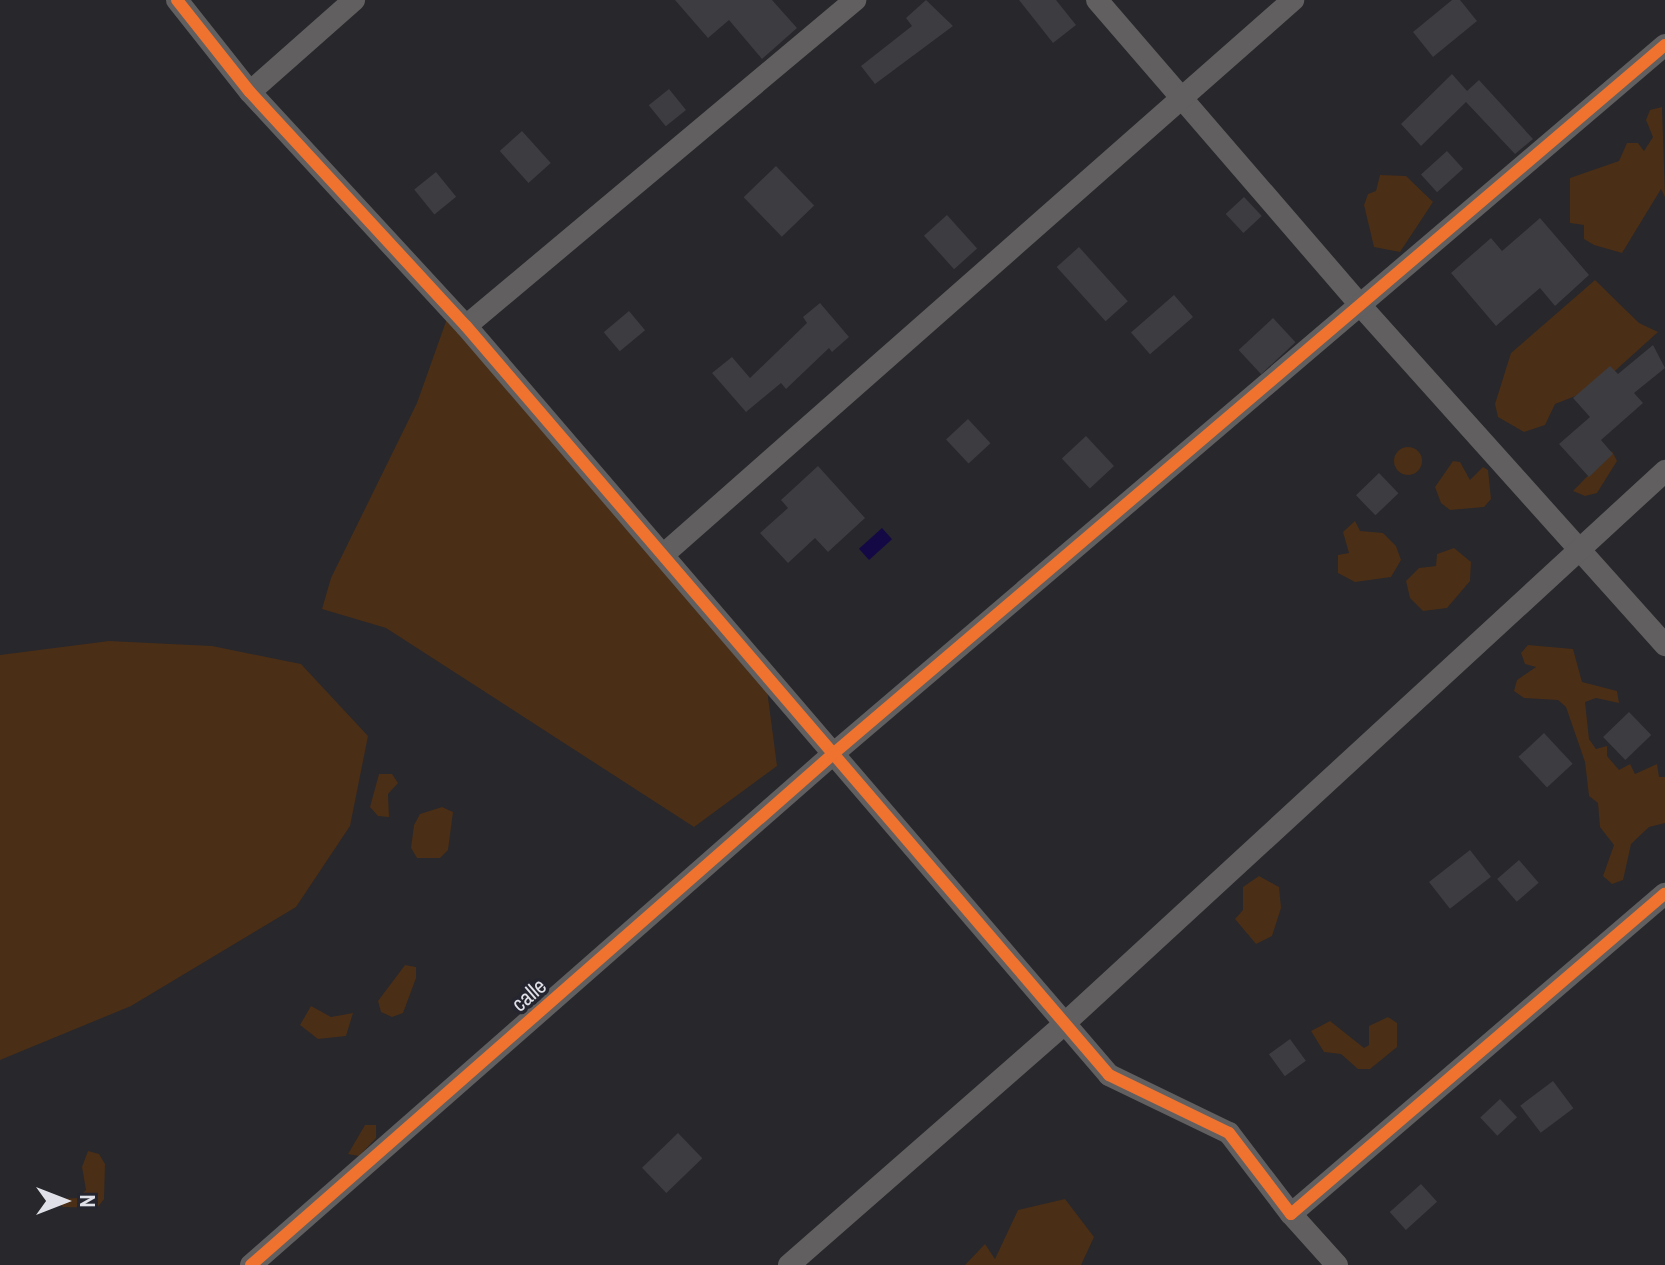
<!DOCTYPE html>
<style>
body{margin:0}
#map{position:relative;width:1665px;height:1265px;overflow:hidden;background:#27272c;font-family:"Archivo Narrow",sans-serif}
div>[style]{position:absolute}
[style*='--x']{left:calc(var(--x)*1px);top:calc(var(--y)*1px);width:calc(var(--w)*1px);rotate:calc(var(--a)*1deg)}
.green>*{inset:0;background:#4a2e16}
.round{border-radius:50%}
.water>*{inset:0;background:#140945;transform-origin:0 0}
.building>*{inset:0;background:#3c3c41;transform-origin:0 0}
.minor>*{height:22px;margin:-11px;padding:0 11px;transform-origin:11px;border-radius:11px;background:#615f5f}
.cycleway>*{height:12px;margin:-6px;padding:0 6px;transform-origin:6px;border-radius:6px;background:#ef722f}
span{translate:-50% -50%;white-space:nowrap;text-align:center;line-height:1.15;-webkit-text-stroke:7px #24252f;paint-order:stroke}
.street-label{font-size:22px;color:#e0e1e8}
.north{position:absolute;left:24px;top:1161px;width:80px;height:80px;-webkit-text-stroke:6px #24252f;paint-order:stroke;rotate:90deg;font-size:22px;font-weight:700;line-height:32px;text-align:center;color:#e0e1e8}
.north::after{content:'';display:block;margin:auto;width:28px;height:36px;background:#e0e1e8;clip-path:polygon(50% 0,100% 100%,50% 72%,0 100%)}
</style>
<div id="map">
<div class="green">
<i style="clip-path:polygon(1662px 107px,1665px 197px,1661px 189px,1622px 253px,1594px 245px,1584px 239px,1584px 225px,1570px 223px,1570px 178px,1619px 161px,1627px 143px,1638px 143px,1644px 151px,1653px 137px,1646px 120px,1650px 110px)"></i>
<i style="clip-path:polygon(1380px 175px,1406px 176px,1433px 202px,1400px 252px,1374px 247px,1364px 205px,1368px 194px,1376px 191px)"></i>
<i style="clip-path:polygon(1595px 280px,1639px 323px,1658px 332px,1596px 388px,1555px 404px,1545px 425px,1524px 432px,1498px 417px,1495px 404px,1511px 353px)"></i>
<i style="clip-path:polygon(449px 313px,766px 682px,777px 766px,694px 827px,386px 628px,322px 609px,331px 578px,417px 403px)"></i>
<i class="round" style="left:1394px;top:447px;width:28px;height:28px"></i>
<i style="clip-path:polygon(1612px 451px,1617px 461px,1597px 493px,1585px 496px,1573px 491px)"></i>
<i style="clip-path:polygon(1453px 461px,1460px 462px,1470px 480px,1483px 467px,1488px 470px,1491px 499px,1484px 507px,1450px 510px,1441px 503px,1435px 487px)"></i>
<i style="clip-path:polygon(1355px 521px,1360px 531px,1383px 533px,1396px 546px,1401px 560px,1391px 577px,1355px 582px,1338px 573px,1338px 555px,1349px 553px,1343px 532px)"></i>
<i style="clip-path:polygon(1454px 548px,1471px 562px,1470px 581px,1447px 608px,1423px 611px,1410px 598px,1406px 581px,1419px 568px,1436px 566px,1437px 554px)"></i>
<i style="clip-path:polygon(109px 641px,212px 646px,301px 664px,368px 736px,350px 826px,296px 907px,131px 1006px,0 1060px,0 655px)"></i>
<i style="clip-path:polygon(1528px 645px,1573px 649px,1582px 682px,1617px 691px,1619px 703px,1596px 698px,1585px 702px,1589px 739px,1596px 749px,1607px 746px,1607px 756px,1619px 770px,1630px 764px,1635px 774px,1657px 764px,1659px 777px,1665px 777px,1665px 823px,1649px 827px,1631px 844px,1623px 880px,1612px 884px,1603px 876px,1614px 845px,1600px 827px,1598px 803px,1589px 796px,1585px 762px,1566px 707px,1558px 700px,1524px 698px,1514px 691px,1517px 680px,1536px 667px,1525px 664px,1521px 653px)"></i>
<i style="clip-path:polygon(379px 774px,392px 774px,398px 783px,388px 794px,389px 817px,378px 816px,370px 807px)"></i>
<i style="clip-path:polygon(442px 807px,453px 812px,448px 850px,440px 858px,417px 858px,411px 848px,414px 825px,420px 814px)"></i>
<i style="clip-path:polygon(1259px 876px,1279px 887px,1281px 908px,1272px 936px,1256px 944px,1235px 919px,1243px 910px,1243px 887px)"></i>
<i style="clip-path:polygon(405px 965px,416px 967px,416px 978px,403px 1013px,392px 1017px,381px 1012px,378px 1001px)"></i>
<i style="clip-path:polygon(311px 1006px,331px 1017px,353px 1013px,346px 1036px,318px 1039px,300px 1025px)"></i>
<i style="clip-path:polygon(1388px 1017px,1397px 1023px,1397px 1047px,1370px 1069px,1358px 1069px,1341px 1054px,1324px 1052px,1311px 1031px,1330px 1021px,1364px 1048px,1369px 1045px,1369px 1026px)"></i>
<i style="clip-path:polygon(365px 1125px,376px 1125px,376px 1138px,359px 1156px,348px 1154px)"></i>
<i style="clip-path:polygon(88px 1151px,99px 1154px,105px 1164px,104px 1199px,97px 1208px,63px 1207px,56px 1199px,78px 1198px,86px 1190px,82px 1167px)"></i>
<i style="clip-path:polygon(1065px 1199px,1094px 1237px,1081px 1265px,965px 1265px,985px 1244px,995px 1259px,1018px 1210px)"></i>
</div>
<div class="water">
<i style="left:882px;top:528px;width:15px;height:31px;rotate:48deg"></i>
</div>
<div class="building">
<i style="clip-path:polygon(675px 0,772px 0,797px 28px,762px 59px,729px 20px,708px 38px)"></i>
<i style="clip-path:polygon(926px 0,953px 26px,875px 84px,861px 66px,912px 26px,906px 18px)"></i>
<i style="clip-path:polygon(1019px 0,1056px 0,1076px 25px,1053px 43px)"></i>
<i style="clip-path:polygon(1452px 0,1460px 0,1477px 21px,1433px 57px,1413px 32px)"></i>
<i style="clip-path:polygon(1452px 74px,1467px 91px,1479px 80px,1533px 139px,1515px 154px,1466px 102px,1421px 146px,1401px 124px)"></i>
<i style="left:669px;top:89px;width:27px;height:26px;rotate:51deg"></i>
<i style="left:522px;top:131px;width:43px;height:30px;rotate:48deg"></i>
<i style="left:1447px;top:151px;width:24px;height:35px;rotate:48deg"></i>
<i style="left:776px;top:166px;width:55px;height:45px;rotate:46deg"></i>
<i style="left:436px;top:172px;width:32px;height:28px;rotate:51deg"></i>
<i style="left:1244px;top:197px;width:26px;height:25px;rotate:47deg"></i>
<i style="left:947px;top:215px;width:45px;height:31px;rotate:48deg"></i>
<i style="clip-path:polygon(1540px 218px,1589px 275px,1555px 306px,1540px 288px,1496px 326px,1451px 273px,1491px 238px,1502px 251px)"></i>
<i style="left:1079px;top:247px;width:73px;height:30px;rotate:48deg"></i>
<i style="left:1174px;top:295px;width:29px;height:57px;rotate:49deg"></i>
<i style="clip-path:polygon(820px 303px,849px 337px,832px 352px,829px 348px,786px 389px,781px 383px,746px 412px,712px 373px,732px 357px,750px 378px,807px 323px,803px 317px)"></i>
<i style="left:629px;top:311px;width:25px;height:33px;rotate:50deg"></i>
<i style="left:1273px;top:318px;width:33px;height:47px;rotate:47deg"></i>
<i style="clip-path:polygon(1653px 345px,1665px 368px,1634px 393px,1643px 403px,1601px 440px,1613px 454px,1589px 477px,1559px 444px,1590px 417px,1573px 398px,1610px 366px,1618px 374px)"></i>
<i style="left:968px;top:419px;width:33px;height:30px;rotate:47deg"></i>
<i style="left:1086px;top:436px;width:41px;height:33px;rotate:47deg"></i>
<i style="clip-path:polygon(818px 466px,865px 518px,828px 552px,815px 538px,788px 563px,760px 533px,788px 508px,781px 500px)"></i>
<i style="left:1379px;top:473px;width:28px;height:32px;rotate:46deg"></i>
<i style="left:1629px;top:712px;width:32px;height:36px;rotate:46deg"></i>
<i style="left:1544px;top:733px;width:42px;height:35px;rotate:47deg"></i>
<i style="left:1470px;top:850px;width:34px;height:52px;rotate:52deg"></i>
<i style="left:1519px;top:860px;width:30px;height:29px;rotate:49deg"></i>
<i style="left:1290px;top:1039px;width:27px;height:26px;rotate:54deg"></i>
<i style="left:1553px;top:1081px;width:34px;height:41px;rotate:53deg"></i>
<i style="left:1500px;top:1099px;width:25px;height:27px;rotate:47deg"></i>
<i style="left:678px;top:1133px;width:35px;height:50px;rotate:46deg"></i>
<i style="left:1421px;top:1184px;width:24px;height:42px;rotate:48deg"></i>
</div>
<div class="minor">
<i style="--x:177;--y:0;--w:117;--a:51.6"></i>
<i style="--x:250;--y:92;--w:318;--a:47.3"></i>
<i style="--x:466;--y:326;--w:987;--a:49.35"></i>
<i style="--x:1109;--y:1075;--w:133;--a:25.8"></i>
<i style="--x:1229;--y:1133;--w:102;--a:52.6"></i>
<i style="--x:1291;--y:1214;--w:492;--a:-40.6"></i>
<i style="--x:1097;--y:0;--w:403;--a:49.2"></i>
<i style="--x:1360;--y:305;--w:457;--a:48.1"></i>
<i style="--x:250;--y:92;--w:139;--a:-41.5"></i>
<i style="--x:466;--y:326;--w:508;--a:-39.96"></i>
<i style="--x:663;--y:555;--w:840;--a:-41.38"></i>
<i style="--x:1291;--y:1214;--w:69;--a:48"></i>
<i style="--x:251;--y:1265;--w:774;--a:-41.28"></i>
<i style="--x:833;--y:754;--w:1093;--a:-40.44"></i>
<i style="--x:789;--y:1265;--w:366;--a:-41.2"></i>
<i style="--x:1064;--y:1024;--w:817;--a:-42.62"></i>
</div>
<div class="cycleway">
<i style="--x:177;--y:0;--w:117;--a:51.6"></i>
<i style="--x:250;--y:92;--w:318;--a:47.3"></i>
<i style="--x:466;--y:326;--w:987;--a:49.35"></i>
<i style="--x:1109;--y:1075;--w:133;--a:25.8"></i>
<i style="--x:1229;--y:1133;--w:102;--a:52.6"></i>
<i style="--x:1291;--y:1214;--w:492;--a:-40.6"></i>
<i style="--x:251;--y:1265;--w:774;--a:-41.28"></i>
<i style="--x:833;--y:754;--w:1093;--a:-40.44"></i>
</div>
<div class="street-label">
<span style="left:529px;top:995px;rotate:-41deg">calle</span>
</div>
<div class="north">N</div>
</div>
